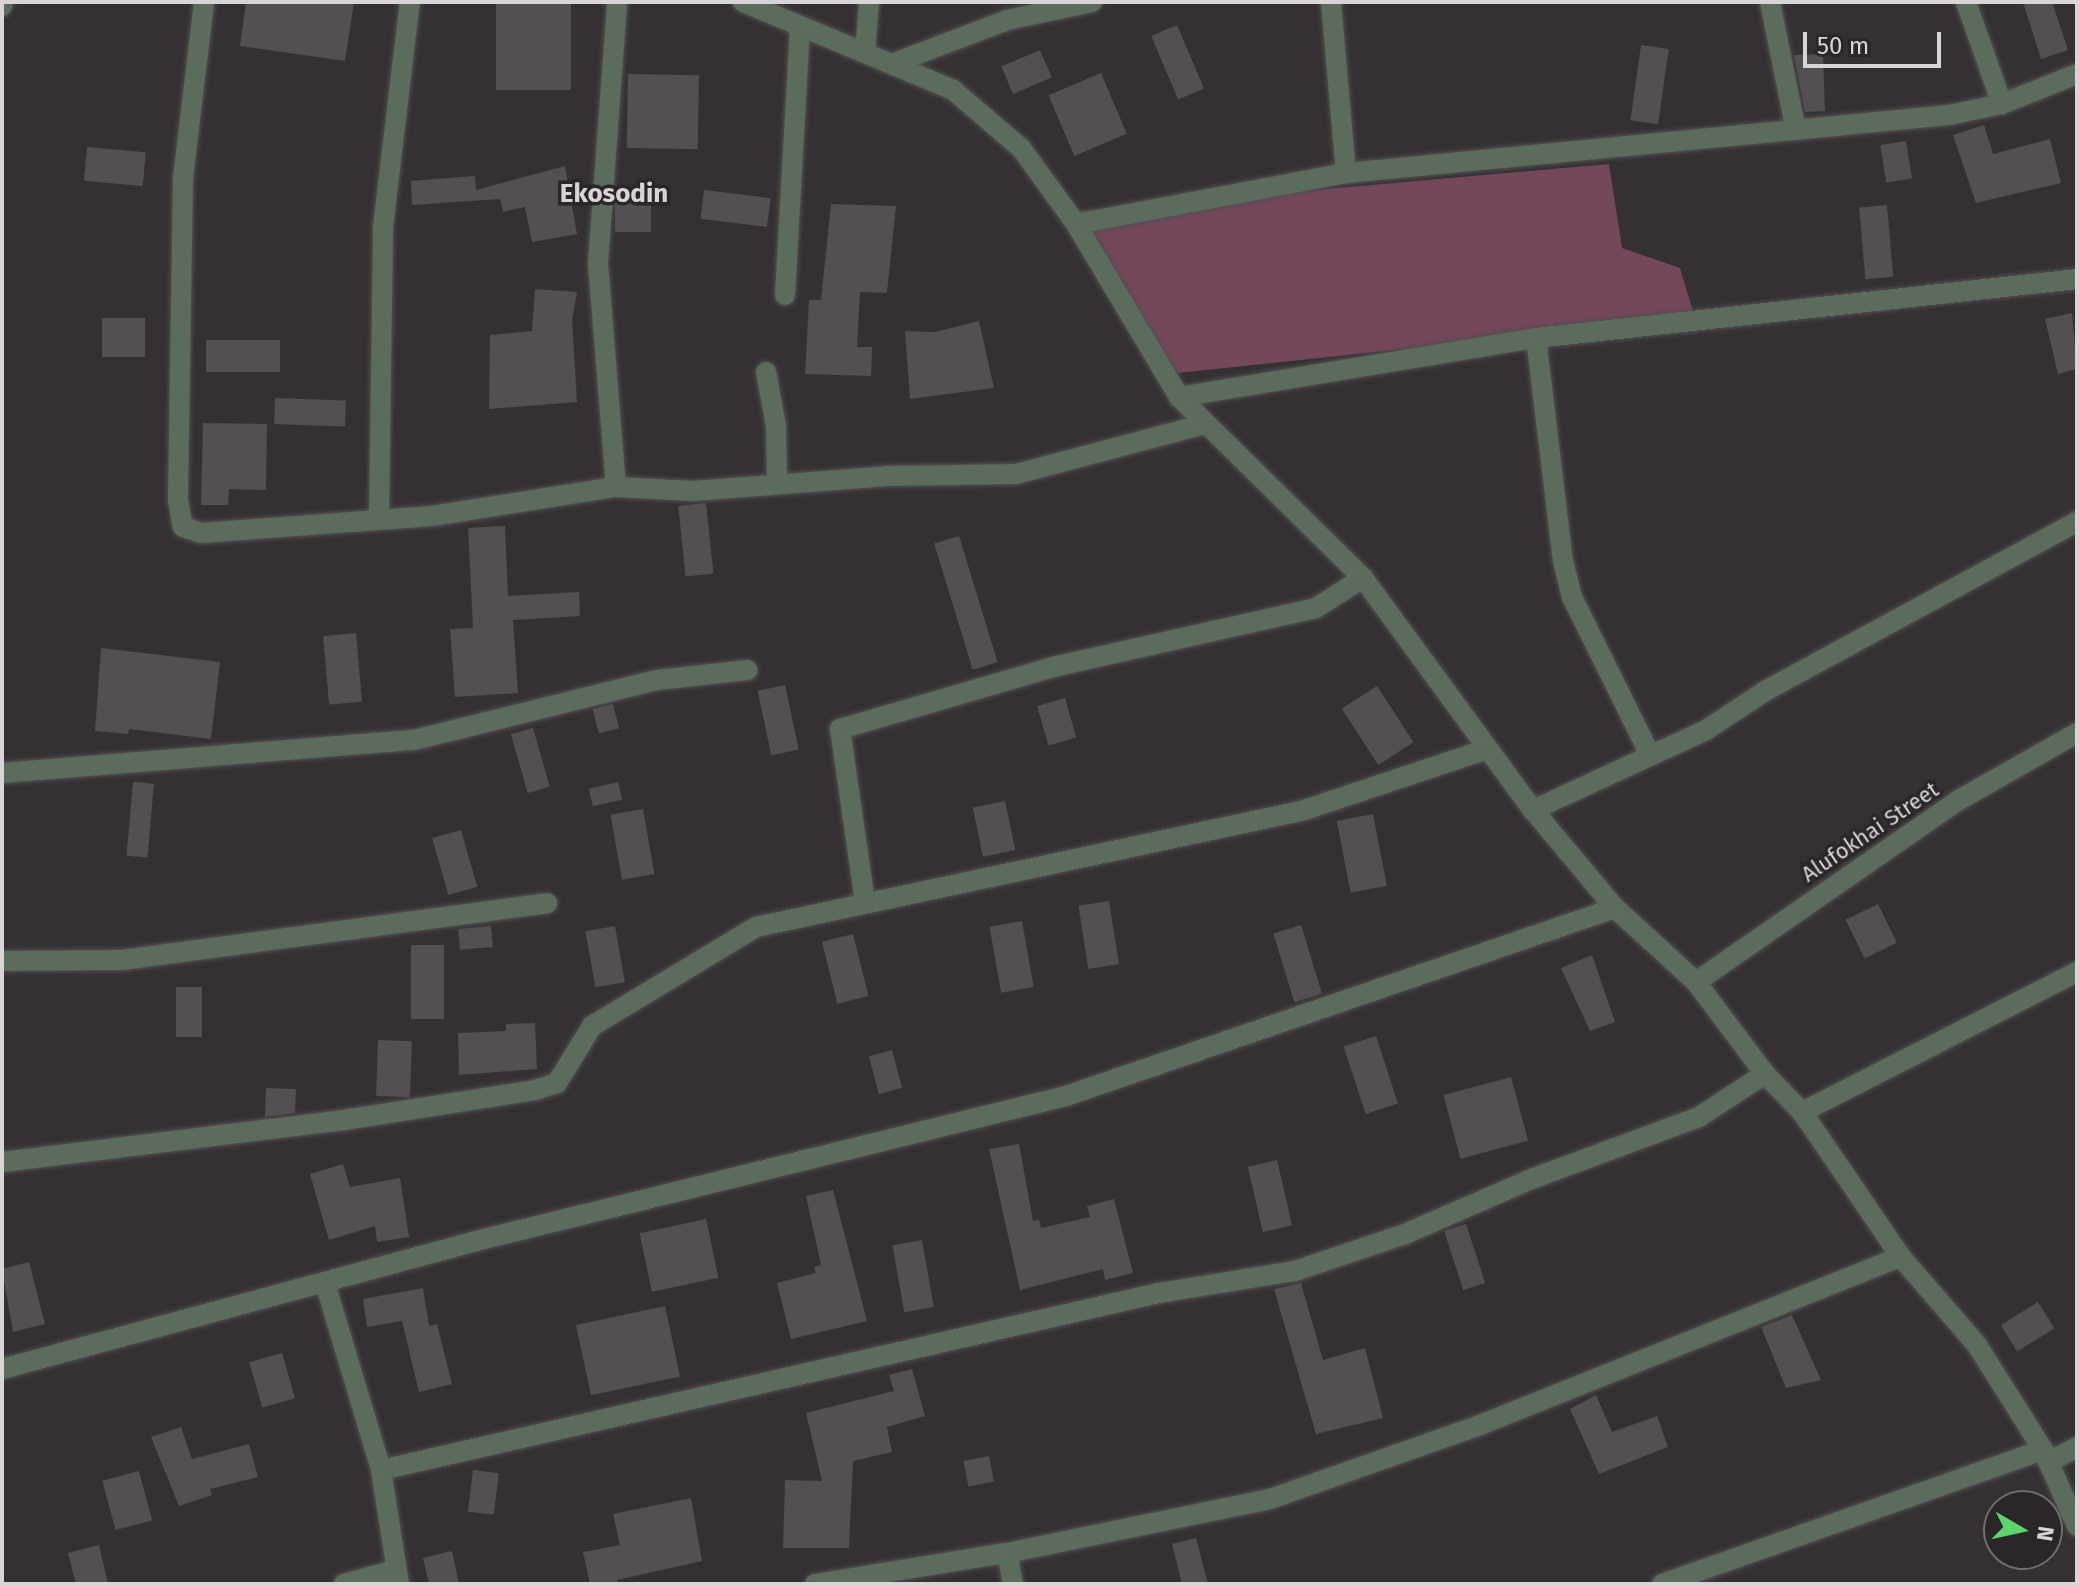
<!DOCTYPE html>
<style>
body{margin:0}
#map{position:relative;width:2079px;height:1586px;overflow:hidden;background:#353132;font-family:"Fira Sans",sans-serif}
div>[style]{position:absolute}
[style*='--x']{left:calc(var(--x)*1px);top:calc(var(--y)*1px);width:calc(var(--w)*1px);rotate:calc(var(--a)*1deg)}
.forest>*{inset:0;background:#75475b}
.building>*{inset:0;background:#544f51;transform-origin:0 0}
.roads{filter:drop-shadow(0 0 2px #524f50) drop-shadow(0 0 2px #524f50)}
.minor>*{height:20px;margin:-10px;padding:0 10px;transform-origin:10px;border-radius:10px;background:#5b6b5c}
span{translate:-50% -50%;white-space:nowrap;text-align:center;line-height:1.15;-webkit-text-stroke:7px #2b2729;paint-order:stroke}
.street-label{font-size:22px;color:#d8d5d6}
.quarter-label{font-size:26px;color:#d8d5d6;font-weight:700}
.frame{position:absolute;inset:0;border:4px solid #d8d5d6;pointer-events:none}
.north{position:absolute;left:1983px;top:1490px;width:80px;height:80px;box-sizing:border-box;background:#2b2729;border:2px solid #706d6e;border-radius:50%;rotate:99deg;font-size:22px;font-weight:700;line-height:32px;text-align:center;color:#d8d5d6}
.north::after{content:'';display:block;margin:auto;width:28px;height:36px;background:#5dd56d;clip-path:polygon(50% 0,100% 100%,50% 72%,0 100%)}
.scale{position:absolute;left:1803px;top:32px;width:138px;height:36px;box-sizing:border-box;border:4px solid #d8d5d6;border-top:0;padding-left:10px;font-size:24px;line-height:28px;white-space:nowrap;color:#d8d5d6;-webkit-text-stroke:6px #2b2729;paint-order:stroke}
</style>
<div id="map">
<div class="forest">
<i style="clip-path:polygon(1609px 164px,1622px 248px,1680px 268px,1695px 318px,1177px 373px,1065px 212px)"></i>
</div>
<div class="building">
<i style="clip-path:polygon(246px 2px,354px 2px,345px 61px,240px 46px)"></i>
<i style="left:496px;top:2px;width:75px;height:88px"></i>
<i style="clip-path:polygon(2023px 2px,2052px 2px,2068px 50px,2041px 59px)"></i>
<i style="left:1177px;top:25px;width:69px;height:28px;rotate:67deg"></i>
<i style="left:1641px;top:45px;width:28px;height:76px;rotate:8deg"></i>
<i style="left:1040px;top:50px;width:30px;height:42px;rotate:67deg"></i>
<i style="clip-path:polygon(1823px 54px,1825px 111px,1805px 112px,1794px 55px)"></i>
<i style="left:1101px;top:73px;width:66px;height:57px;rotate:67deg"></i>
<i style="left:628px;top:74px;width:71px;height:74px;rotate:1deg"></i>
<i style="clip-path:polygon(1984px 125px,1993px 154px,2050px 139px,2061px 183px,1976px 203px,1953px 135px)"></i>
<i style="left:1906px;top:141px;width:38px;height:26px;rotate:81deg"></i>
<i style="left:87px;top:147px;width:59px;height:34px;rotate:5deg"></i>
<i style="clip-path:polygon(565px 166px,577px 234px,532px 242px,525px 207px,503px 212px,500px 199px,412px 205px,411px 181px,475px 176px,476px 190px)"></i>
<i style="left:704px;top:190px;width:67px;height:29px;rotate:7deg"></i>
<i style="left:615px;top:203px;width:36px;height:29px"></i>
<i style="clip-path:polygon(831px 204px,896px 206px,887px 293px,860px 292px,857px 347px,872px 347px,871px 376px,805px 374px,809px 300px,821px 300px)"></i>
<i style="left:1887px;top:205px;width:72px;height:28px;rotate:85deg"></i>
<i style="clip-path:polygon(535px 289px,577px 292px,572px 320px,577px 402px,489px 409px,490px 335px,532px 331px)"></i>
<i style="clip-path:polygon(2072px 313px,2077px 369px,2058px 374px,2045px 319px)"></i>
<i style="left:102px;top:318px;width:43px;height:39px"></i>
<i style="clip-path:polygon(979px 321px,994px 388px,910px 399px,905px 331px,935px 332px)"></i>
<i style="left:280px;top:340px;width:32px;height:74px;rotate:90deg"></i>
<i style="left:275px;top:398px;width:71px;height:26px;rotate:2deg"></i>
<i style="clip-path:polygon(203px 423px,267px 424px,266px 490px,229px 489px,228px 505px,201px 505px)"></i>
<i style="left:706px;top:503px;width:71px;height:28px;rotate:84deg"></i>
<i style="clip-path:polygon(505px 526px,508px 596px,579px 592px,580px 616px,513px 620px,518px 693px,455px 697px,450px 629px,473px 628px,468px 528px)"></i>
<i style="left:959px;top:536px;width:132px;height:26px;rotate:73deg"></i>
<i style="left:356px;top:633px;width:69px;height:33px;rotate:85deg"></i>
<i style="clip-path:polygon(101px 648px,220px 662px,211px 739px,129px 729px,128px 734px,95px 731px)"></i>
<i style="left:785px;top:685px;width:66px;height:28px;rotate:78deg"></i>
<i style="left:1377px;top:686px;width:67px;height:42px;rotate:57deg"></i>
<i style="left:1065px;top:698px;width:41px;height:29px;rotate:74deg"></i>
<i style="left:613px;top:704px;width:25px;height:21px;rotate:76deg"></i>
<i style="left:533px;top:728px;width:61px;height:23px;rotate:74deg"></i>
<i style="left:133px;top:782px;width:21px;height:74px;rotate:5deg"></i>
<i style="left:618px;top:782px;width:18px;height:30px;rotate:77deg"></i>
<i style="left:1005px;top:801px;width:50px;height:33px;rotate:78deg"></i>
<i style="left:643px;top:809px;width:66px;height:33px;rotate:80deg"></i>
<i style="left:1373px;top:814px;width:73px;height:37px;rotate:79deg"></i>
<i style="left:461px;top:830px;width:59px;height:30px;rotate:74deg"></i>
<i style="left:1109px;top:901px;width:64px;height:31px;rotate:81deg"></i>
<i style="left:1878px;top:904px;width:43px;height:36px;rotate:64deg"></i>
<i style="left:1022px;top:921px;width:67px;height:33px;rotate:80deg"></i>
<i style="left:1301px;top:925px;width:72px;height:29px;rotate:73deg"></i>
<i style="left:491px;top:926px;width:21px;height:33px;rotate:85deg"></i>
<i style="left:615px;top:926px;width:57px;height:30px;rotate:80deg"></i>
<i style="left:853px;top:934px;width:64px;height:32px;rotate:76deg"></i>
<i style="left:411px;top:945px;width:33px;height:74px"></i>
<i style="clip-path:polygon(1592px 955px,1615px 1022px,1590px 1031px,1561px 968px)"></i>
<i style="left:176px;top:987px;width:26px;height:50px"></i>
<i style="clip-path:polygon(535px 1023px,537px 1069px,459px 1075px,458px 1033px,506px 1031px,506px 1024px)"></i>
<i style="left:1376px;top:1036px;width:71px;height:34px;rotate:72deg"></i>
<i style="left:378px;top:1040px;width:34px;height:56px;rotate:2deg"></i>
<i style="left:892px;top:1050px;width:39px;height:24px;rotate:75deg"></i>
<i style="left:1511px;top:1077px;width:66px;height:70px;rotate:75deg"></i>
<i style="clip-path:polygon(266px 1088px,296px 1089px,295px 1113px,265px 1117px)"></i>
<i style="clip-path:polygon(1019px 1144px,1033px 1221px,1039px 1220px,1041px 1228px,1090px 1217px,1087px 1206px,1114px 1199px,1133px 1273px,1105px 1280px,1103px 1269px,1020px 1290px,989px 1149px)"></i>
<i style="left:1277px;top:1160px;width:67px;height:30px;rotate:77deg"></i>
<i style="clip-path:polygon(343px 1164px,350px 1187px,400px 1178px,409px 1237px,377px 1242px,375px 1226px,329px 1240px,310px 1174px)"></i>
<i style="clip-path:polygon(833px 1190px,867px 1321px,791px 1339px,777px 1283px,816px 1273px,814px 1267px,821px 1265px,806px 1196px)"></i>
<i style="left:706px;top:1219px;width:60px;height:68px;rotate:78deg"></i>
<i style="left:1466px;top:1224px;width:62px;height:23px;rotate:72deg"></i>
<i style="left:922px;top:1240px;width:68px;height:30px;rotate:80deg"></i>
<i style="clip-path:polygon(29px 1262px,45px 1324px,13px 1332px,2px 1269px)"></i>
<i style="clip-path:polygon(1301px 1283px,1323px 1360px,1365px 1348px,1383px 1418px,1316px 1434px,1274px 1289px)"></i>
<i style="clip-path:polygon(423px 1288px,429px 1326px,437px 1324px,452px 1384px,419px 1392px,402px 1321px,367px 1327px,363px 1299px)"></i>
<i style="left:2038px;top:1302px;width:31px;height:44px;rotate:58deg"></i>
<i style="left:665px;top:1306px;width:72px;height:91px;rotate:78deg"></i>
<i style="clip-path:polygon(1792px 1315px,1821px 1380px,1786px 1388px,1761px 1327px)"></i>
<i style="left:282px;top:1353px;width:47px;height:34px;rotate:74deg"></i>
<i style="clip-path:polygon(912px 1369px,925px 1416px,887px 1427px,892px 1452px,853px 1461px,849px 1548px,783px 1548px,785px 1480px,822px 1481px,806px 1413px,894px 1391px,889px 1375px)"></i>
<i style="clip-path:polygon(1596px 1395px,1612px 1432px,1657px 1416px,1668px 1447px,1599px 1474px,1570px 1409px)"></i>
<i style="clip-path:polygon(181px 1427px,192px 1459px,249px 1444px,258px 1477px,210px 1489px,212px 1495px,179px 1506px,151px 1437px)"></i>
<i style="left:989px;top:1456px;width:26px;height:26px;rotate:79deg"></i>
<i style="left:473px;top:1470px;width:26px;height:42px;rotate:7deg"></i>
<i style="left:139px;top:1471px;width:51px;height:38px;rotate:75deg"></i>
<i style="clip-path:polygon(691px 1498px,702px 1561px,617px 1580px,618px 1584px,590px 1584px,583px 1552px,620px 1545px,613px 1514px)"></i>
<i style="clip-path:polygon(1196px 1538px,1208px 1584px,1182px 1584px,1172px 1544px)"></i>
<i style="clip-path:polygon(99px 1545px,108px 1584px,76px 1584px,68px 1553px)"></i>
<i style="clip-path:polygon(452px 1551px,459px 1584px,429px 1584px,423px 1558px)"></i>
</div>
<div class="roads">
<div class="minor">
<i style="--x:204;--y:2;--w:177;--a:96.8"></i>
<i style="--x:183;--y:178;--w:322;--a:90.9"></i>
<i style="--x:178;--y:500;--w:27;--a:80"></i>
<i style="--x:183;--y:527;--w:19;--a:18"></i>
<i style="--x:201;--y:533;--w:232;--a:-4.2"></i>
<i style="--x:432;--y:516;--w:186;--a:-9"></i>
<i style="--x:616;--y:487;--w:78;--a:2.9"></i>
<i style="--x:694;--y:491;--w:194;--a:-4.4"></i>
<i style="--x:887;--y:476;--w:129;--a:-0.9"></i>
<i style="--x:1016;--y:474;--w:196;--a:-14.8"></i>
<i style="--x:743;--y:2;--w:228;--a:22.7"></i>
<i style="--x:953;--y:90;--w:89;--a:40.5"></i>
<i style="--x:1021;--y:148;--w:94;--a:54.1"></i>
<i style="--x:1076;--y:224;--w:201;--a:59.2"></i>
<i style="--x:1179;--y:397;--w:258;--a:44.5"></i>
<i style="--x:1363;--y:578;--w:288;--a:53.8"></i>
<i style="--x:1533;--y:810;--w:128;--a:50.1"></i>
<i style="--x:1615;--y:908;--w:110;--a:42.4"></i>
<i style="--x:1696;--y:982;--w:115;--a:53.1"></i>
<i style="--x:1765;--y:1074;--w:53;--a:45.8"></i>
<i style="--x:1802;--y:1112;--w:176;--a:55.7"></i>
<i style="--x:1901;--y:1257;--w:116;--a:49.2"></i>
<i style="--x:1977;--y:1345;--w:124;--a:57.8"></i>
<i style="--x:2043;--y:1450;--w:83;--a:65.9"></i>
<i style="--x:1331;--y:2;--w:172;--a:85"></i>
<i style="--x:1770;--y:2;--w:126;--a:78.6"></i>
<i style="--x:1966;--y:2;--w:108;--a:70.6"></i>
<i style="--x:2;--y:6;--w:4;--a:-76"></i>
<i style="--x:865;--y:53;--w:51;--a:-85.5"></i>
<i style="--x:894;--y:63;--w:121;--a:-20.8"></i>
<i style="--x:1007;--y:20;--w:87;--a:-12"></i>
<i style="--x:1076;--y:224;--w:275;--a:-10.7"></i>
<i style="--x:1346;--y:173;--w:606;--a:-5.49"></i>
<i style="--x:1949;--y:115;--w:54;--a:-11.7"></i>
<i style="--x:2002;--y:104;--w:81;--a:-21.8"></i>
<i style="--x:785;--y:295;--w:266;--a:-86.8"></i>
<i style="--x:1536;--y:338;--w:225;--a:83.1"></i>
<i style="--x:1563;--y:561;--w:37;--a:76"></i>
<i style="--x:1572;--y:597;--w:176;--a:63.7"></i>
<i style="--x:766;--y:372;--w:55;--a:79.5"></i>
<i style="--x:776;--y:426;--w:57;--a:89"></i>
<i style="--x:1179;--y:397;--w:362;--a:-9.4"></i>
<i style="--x:1536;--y:338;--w:544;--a:-6.22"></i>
<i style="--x:616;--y:487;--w:225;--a:-94.6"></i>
<i style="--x:598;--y:263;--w:262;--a:-85.8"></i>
<i style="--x:379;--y:519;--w:292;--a:-89.2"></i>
<i style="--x:383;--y:227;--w:227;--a:-83.2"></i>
<i style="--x:2;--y:773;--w:413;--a:-4.6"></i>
<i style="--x:414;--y:740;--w:250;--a:-13.9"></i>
<i style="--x:657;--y:680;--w:91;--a:-6.3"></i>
<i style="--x:1533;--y:810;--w:191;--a:-24.8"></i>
<i style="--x:1706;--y:730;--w:73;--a:-33.3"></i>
<i style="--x:1767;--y:690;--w:353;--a:-28.5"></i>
<i style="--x:865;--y:902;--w:175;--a:-98.2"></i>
<i style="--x:840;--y:729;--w:226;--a:-16.2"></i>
<i style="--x:1057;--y:666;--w:265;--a:-12.6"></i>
<i style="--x:1316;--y:608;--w:56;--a:-32.6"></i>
<i style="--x:2;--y:961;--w:120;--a:-0.5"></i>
<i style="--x:122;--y:960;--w:429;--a:-7.6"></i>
<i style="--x:1696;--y:982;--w:320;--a:-34.7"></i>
<i style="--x:1959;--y:800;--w:136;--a:-29.6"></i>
<i style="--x:1802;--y:1112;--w:309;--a:-27"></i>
<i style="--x:2;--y:1162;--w:345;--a:-7"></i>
<i style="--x:344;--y:1120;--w:193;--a:-8.9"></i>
<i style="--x:535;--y:1090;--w:23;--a:-18"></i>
<i style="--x:557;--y:1083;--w:67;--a:-58.4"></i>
<i style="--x:592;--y:1026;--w:192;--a:-31.1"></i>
<i style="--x:756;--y:927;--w:557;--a:-12.02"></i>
<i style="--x:1301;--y:811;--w:196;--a:-18.4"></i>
<i style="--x:325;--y:1283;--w:195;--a:73.3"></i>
<i style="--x:381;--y:1470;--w:115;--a:81"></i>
<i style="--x:2;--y:1369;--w:499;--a:-15.1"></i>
<i style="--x:484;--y:1239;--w:599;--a:-13.8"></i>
<i style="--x:1066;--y:1096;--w:580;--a:-18.9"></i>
<i style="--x:2048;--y:1462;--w:33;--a:-27"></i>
<i style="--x:381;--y:1470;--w:798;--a:-12.82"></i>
<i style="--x:1159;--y:1293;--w:138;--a:-9.2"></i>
<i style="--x:1295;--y:1271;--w:116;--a:-18.6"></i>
<i style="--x:1405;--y:1234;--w:135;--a:-23.5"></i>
<i style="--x:1529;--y:1180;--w:181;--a:-20.3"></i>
<i style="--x:1699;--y:1117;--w:79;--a:-33.1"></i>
<i style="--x:1007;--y:1553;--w:32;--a:79"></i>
<i style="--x:344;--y:1584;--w:52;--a:-15.6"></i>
<i style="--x:815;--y:1584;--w:194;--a:-9.2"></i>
<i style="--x:1007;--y:1553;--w:268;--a:-11.6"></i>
<i style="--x:1270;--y:1499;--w:223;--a:-19.4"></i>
<i style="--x:1480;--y:1425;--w:453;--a:-21.8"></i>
<i style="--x:1662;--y:1584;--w:404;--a:-19.4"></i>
</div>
</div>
<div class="street-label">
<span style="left:1870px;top:832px;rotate:-34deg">Alufokhai Street</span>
</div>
<div class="quarter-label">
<span style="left:614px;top:194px">Ekosodin</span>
</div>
<div class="frame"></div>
<div class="north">N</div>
<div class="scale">50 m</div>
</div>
